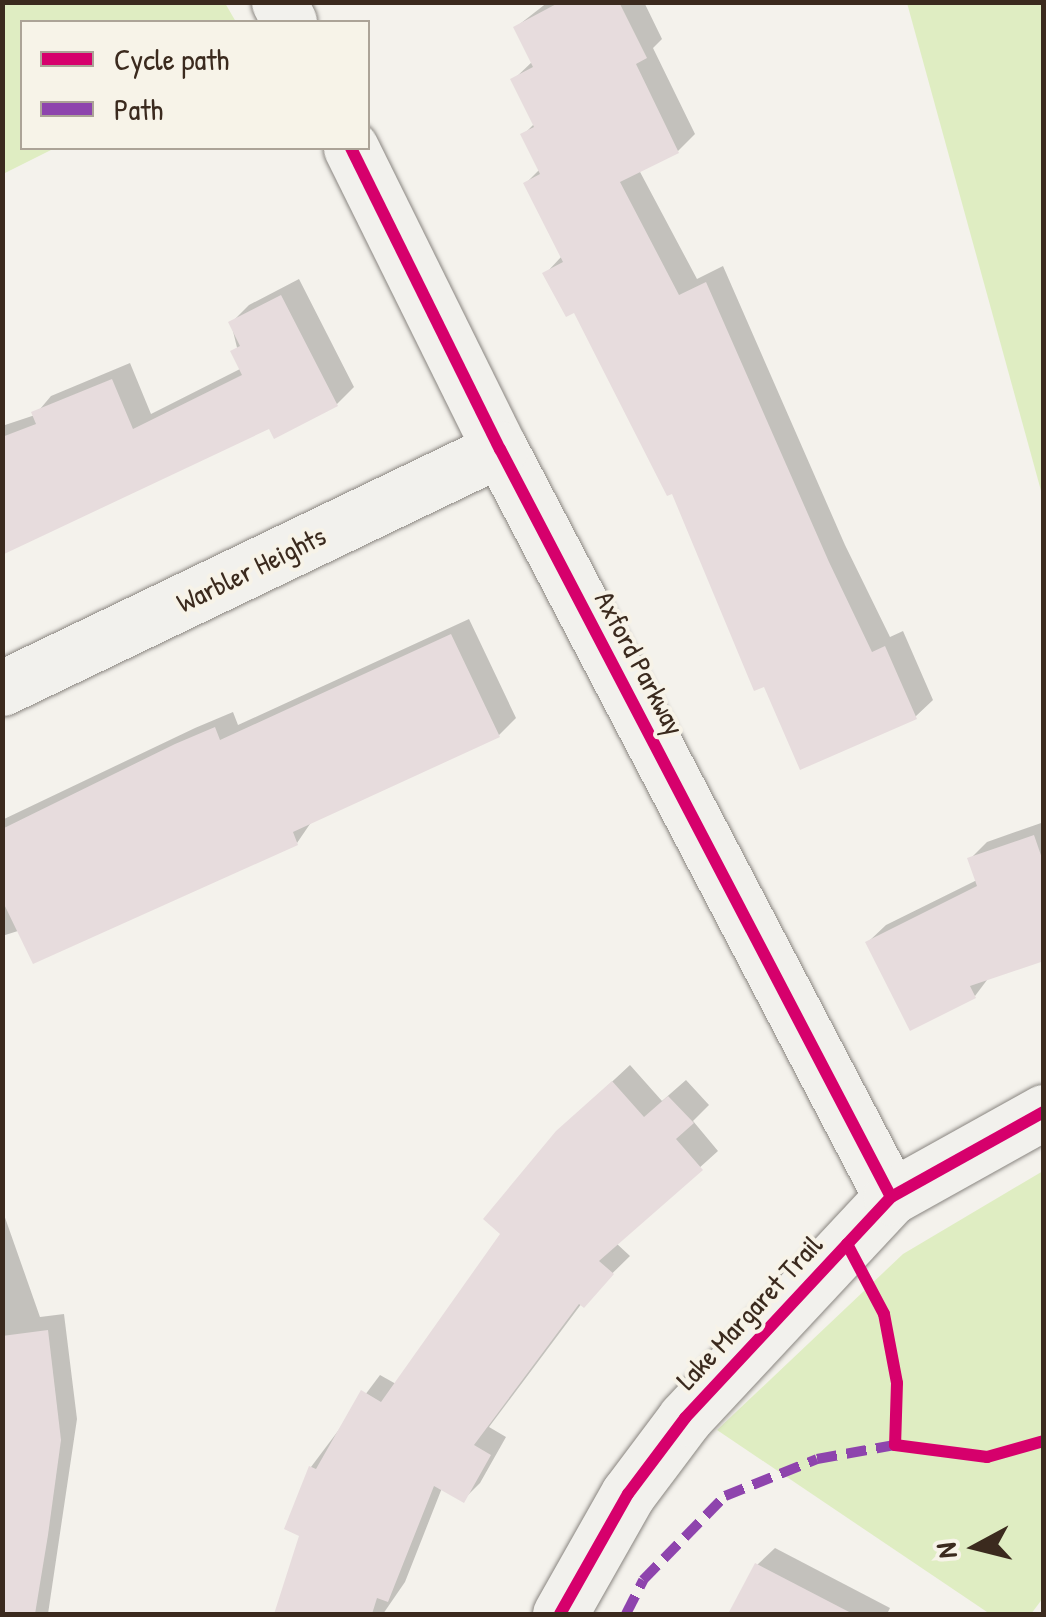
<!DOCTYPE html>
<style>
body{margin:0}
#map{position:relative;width:1046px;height:1617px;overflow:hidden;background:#f4f2ec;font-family:"Patrick Hand",sans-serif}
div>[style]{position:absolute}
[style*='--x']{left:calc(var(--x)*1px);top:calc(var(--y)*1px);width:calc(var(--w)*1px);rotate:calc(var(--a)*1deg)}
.green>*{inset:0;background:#dfedc2}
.shadow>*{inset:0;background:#0003}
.building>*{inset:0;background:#e7dcdd}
.roads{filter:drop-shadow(0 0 2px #898580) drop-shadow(0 0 2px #898580)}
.minor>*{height:55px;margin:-27.5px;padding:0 27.5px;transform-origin:27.5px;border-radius:27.5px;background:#f2f1ed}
.quiet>*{height:10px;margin-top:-5px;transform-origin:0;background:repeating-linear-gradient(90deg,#8e44ad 0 20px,transparent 0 30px)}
.cycleway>*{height:12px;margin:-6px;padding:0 6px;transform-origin:6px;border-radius:6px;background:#d6006c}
span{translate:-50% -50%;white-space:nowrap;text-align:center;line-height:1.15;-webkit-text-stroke:8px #f7f3e8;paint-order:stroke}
.street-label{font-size:28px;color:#3b2a1e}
.frame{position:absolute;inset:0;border:5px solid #3b2a1e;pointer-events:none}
.legend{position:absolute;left:20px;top:20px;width:350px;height:130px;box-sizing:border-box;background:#f7f3e8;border:2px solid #aca397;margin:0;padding:12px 18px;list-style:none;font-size:30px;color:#3b2a1e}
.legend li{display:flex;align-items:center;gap:20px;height:50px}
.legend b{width:50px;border:2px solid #aca397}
.north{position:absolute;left:926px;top:1497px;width:100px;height:100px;-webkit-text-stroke:8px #f7f3e8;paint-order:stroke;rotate:263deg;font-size:28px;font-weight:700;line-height:40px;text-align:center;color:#3b2a1e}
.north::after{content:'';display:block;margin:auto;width:35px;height:45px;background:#3b2a1e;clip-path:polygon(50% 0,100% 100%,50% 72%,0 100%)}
</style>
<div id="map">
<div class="green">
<i style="clip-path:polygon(3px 2px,225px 3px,236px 22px,22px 22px,22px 148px,55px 148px,3px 174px)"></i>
<i style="clip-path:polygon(907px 3px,1043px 3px,1043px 498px)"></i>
<i style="clip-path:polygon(1043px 1171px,1043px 1598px,1031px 1614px,990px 1614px,717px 1430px,903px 1254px)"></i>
</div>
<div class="shadow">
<i style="clip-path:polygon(548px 2px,644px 2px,662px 39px,653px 48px,695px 134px,678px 151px,639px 170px,697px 279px,723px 266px,845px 545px,890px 637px,903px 631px,933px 700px,915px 717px,673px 491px,575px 309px,546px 273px,562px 256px,526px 183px,540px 169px,523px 135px,535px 123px,513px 80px,533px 61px,516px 27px)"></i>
<i style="clip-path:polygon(299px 279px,354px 387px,337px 404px,270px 425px,2px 553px,2px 426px,35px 415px,51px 396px,130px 363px,151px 414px,242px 368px,231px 323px,249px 305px)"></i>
<i style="clip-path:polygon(469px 619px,516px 718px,499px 735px,312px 821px,297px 843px,2px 936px,2px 820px,195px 728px,233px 712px,238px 725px)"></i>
<i style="clip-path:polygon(1044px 822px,1044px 958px,990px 976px,975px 996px,868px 942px,886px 925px,977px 880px,970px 859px,987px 842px)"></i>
<i style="clip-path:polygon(630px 1065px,662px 1101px,686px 1080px,709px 1105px,693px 1121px,718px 1151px,616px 1243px,630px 1256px,582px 1303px,489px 1427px,506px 1437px,480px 1483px,463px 1500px,442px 1488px,405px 1582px,383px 1614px,276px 1614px,302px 1534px,311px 1467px,380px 1375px,396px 1384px,503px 1233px,558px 1132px)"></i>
<i style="clip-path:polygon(2px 1209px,40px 1317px,64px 1314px,77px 1419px,48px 1614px,2px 1614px)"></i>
<i style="clip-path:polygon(775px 1548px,890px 1608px,887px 1614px,731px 1614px,757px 1565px)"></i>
</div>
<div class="building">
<i style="clip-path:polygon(560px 2px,619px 2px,647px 58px,636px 64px,679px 153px,620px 182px,679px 295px,706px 282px,829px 562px,872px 652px,885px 646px,917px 719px,800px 770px,764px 687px,754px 691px,672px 494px,667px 496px,574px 313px,566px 317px,542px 273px,563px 262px,523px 183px,540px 174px,520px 134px,534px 127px,510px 79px,533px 67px,513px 27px)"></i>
<i style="clip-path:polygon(281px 295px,338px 406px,274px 439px,269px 429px,2px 555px,2px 437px,36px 424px,31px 412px,112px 379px,133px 429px,242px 375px,230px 351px,240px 346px,228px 322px)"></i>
<i style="clip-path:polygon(451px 634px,500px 737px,293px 832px,298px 845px,33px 964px,2px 900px,2px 829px,175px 744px,215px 727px,220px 740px)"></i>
<i style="clip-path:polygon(1034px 835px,1044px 864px,1044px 961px,970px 986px,976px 998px,910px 1031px,865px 942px,977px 886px,967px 858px)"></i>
<i style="clip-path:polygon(612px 1081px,644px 1117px,668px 1096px,694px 1123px,676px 1139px,703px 1170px,599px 1261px,614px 1274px,584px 1308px,579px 1304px,474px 1445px,491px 1455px,464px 1503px,434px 1486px,388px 1602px,377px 1598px,372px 1614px,274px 1614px,299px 1536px,284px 1529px,309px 1466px,316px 1469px,361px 1390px,381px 1402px,500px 1234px,483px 1219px,556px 1131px)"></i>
<i style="clip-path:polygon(48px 1330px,61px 1440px,48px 1535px,35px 1614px,2px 1614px,2px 1336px)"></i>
<i style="clip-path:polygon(755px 1563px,853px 1614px,728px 1614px)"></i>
</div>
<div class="roads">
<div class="minor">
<i style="--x:279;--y:2;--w:22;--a:63"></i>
<i style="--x:351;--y:148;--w:336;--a:63.7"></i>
<i style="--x:500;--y:449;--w:844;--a:62.4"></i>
<i style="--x:2;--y:688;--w:552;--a:-25.64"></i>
<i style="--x:560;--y:1614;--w:138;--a:-60.5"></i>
<i style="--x:628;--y:1494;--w:95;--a:-53.1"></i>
<i style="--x:685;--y:1418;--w:302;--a:-47"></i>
<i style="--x:891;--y:1197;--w:175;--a:-29.1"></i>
</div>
</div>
<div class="quiet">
<i style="--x:626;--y:1614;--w:38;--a:-63"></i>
<i style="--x:643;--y:1580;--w:117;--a:-45.7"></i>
<i style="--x:725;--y:1496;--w:99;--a:-21.9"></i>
<i style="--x:817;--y:1459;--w:79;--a:-10.2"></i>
</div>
<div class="cycleway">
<i style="--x:351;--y:148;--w:336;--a:63.7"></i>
<i style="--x:500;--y:449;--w:844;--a:62.4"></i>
<i style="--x:847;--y:1244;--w:79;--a:62.1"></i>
<i style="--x:884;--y:1314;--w:70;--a:79.3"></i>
<i style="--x:897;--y:1383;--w:62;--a:91.8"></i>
<i style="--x:895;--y:1445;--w:93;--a:7.4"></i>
<i style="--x:987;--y:1457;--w:59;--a:-15.7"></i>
<i style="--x:560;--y:1614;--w:138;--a:-60.5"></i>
<i style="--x:628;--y:1494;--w:95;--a:-53.1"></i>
<i style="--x:685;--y:1418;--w:302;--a:-47"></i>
<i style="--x:891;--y:1197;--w:175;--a:-29.1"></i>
</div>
<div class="street-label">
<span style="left:251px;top:569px;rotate:-26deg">Warbler Heights</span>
<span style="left:640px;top:663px;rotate:62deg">Axford Parkway</span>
<span style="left:749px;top:1312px;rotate:-47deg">Lake Margaret Trail</span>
</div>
<div class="frame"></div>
<ul class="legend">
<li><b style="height:12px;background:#d6006c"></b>Cycle path</li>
<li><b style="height:12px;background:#8e44ad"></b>Path</li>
</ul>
<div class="north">N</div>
</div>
